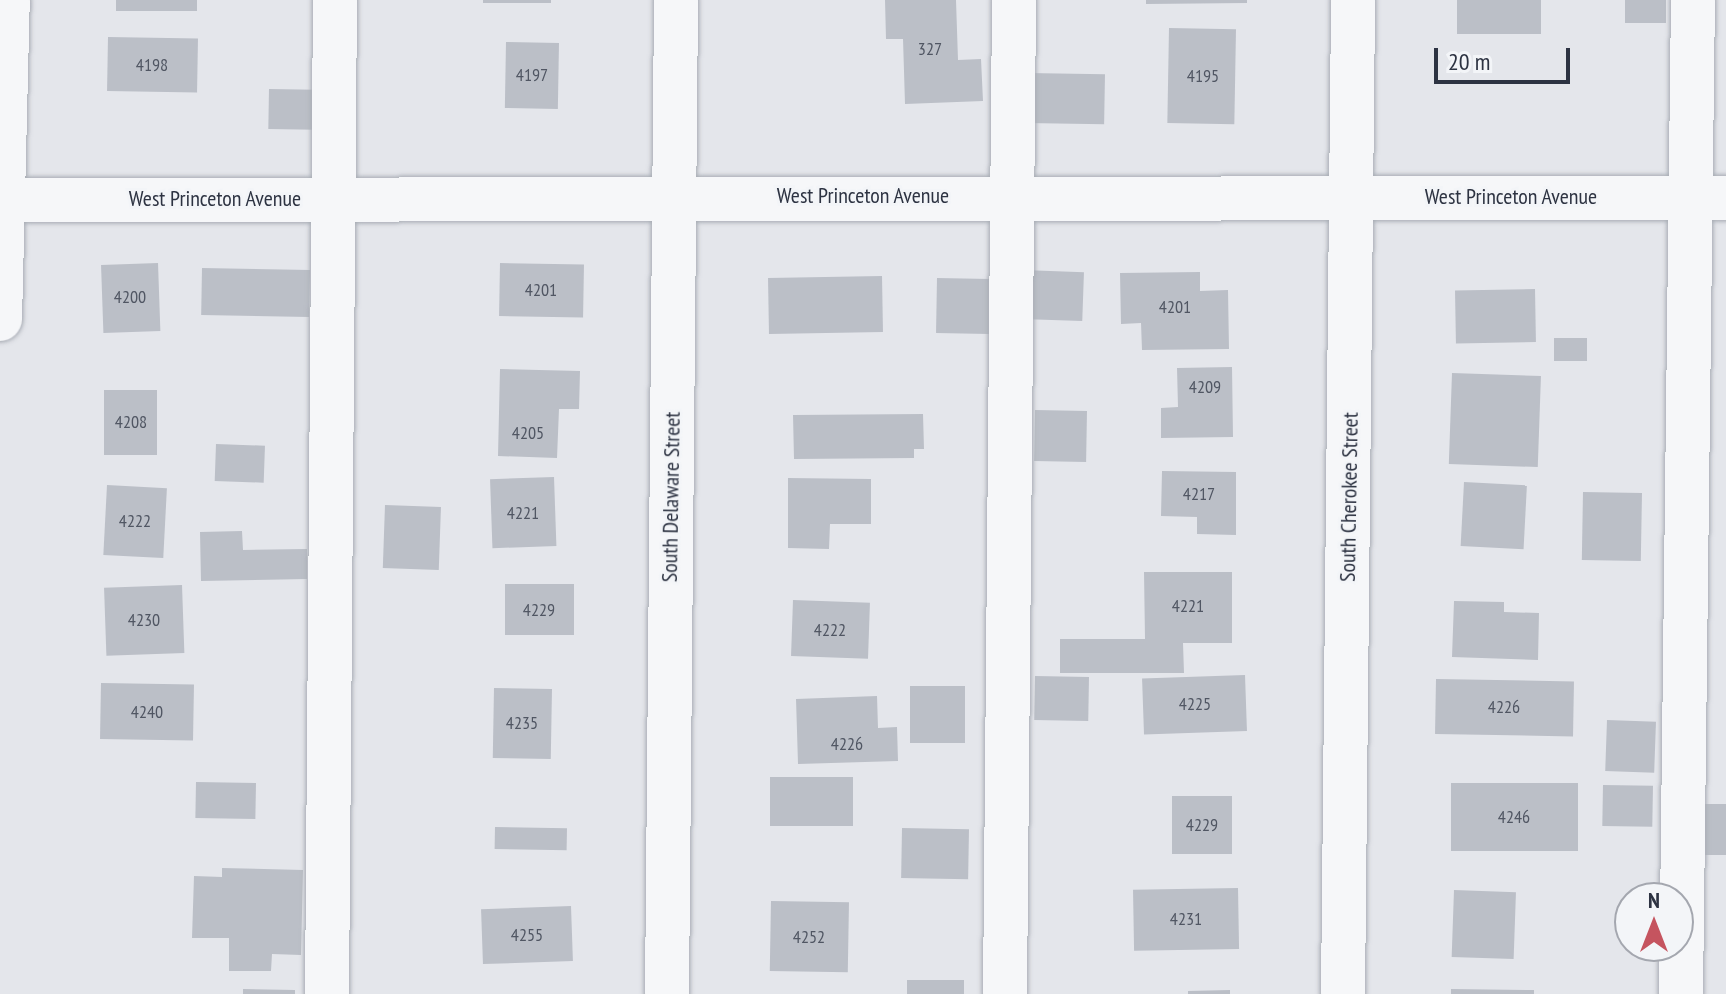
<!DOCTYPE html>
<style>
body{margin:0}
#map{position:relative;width:1726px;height:994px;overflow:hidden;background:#e4e6eb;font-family:"PT Sans Narrow",sans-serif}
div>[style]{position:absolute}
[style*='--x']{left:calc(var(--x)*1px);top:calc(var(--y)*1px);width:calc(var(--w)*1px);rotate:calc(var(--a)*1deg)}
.building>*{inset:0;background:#bbbfc7;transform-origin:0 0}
.roads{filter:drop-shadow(0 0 2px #a9adb5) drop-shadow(0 0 2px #a9adb5)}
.minor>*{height:44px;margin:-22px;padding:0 22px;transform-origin:22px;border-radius:22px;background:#f6f7f9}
span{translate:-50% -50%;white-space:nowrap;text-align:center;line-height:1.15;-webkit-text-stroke:6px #f3f5f8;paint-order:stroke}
.number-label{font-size:18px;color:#505663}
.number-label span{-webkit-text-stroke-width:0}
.street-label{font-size:22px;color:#2d3342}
.north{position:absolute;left:1614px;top:882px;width:80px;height:80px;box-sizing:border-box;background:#f3f5f8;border:2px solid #a4a7af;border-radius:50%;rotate:0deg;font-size:22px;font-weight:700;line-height:32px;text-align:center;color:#2d3342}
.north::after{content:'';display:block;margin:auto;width:28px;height:36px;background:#c5545f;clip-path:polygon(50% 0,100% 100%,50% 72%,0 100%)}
.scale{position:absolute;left:1434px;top:48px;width:136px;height:36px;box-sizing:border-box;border:4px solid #2d3342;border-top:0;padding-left:10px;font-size:24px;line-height:28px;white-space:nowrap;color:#2d3342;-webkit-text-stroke:6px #f3f5f8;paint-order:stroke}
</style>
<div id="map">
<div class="building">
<i style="left:116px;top:0;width:81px;height:11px"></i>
<i style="left:483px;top:0;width:68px;height:3px"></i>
<i style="clip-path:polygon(885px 0,956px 0,958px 60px,981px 59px,983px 101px,905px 104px,903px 39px,886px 39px)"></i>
<i style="clip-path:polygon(1146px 0,1247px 0,1247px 3px,1146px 4px)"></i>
<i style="left:1457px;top:0;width:84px;height:34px"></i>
<i style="left:1625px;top:0;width:41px;height:23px"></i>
<i style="left:1169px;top:28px;width:67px;height:95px;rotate:1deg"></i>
<i style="left:108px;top:37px;width:90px;height:54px;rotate:1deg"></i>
<i style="left:506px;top:42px;width:53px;height:66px;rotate:1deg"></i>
<i style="left:1027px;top:73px;width:78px;height:50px;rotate:1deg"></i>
<i style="left:269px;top:89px;width:47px;height:40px;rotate:1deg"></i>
<i style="left:158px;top:263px;width:68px;height:57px;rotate:88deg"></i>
<i style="left:500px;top:263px;width:84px;height:53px;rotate:1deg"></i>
<i style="left:202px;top:268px;width:108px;height:47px;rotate:1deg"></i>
<i style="left:1023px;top:270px;width:61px;height:49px;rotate:2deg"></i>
<i style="clip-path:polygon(1200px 272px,1200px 291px,1228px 290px,1229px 349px,1142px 350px,1141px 323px,1121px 324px,1120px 273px)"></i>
<i style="left:882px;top:276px;width:56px;height:114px;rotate:89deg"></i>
<i style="left:937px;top:278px;width:53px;height:55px;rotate:1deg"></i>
<i style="left:1535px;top:289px;width:53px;height:80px;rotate:89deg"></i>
<i style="left:1554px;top:338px;width:33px;height:23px"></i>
<i style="clip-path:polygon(1232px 367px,1233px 437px,1161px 438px,1161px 408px,1178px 407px,1177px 368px)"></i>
<i style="clip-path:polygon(500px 369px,580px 371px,579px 409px,559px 409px,557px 458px,498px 456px)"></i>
<i style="left:1452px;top:373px;width:89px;height:91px;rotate:2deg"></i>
<i style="left:104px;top:390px;width:53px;height:65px"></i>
<i style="left:1035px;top:410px;width:52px;height:51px;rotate:1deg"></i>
<i style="clip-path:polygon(923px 414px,924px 449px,914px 449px,914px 458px,794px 459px,793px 415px)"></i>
<i style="left:216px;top:444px;width:49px;height:37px;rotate:2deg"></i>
<i style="clip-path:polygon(1162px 471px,1236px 472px,1236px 535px,1197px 534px,1197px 517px,1161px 516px)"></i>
<i style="left:554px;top:477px;width:69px;height:64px;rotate:88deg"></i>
<i style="clip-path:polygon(788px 478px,871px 479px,871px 524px,830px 524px,829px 549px,788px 548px)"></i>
<i style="left:1464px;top:482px;width:63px;height:64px;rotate:3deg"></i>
<i style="left:107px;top:485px;width:60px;height:70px;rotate:3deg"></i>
<i style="left:1583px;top:492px;width:59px;height:68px;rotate:1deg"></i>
<i style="left:385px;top:505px;width:56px;height:63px;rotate:2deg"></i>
<i style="clip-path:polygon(242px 531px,243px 550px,307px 549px,307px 579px,201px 581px,200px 532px)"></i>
<i style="clip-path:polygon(1144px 572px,1232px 572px,1232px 643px,1183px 643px,1184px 673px,1060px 673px,1060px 639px,1145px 639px)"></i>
<i style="left:505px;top:584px;width:69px;height:51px"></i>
<i style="left:182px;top:585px;width:68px;height:78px;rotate:88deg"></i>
<i style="left:793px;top:600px;width:77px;height:56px;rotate:2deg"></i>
<i style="clip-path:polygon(1454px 601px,1504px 602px,1504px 612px,1539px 613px,1538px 660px,1452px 657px)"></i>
<i style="left:1245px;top:675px;width:56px;height:103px;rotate:88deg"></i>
<i style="left:1035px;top:676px;width:54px;height:44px;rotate:1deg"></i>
<i style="left:1436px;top:679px;width:138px;height:55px;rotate:1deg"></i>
<i style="left:101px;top:683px;width:93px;height:56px;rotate:1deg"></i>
<i style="left:910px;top:686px;width:55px;height:57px"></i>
<i style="left:494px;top:688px;width:58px;height:70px;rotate:1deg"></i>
<i style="clip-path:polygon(877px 696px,878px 728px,897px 727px,898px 761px,798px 764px,796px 699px)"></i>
<i style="left:1607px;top:720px;width:49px;height:51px;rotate:2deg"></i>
<i style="left:770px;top:777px;width:83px;height:49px"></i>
<i style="left:196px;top:782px;width:60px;height:36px;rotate:1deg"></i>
<i style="left:1451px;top:783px;width:127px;height:68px"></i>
<i style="left:1603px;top:785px;width:50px;height:41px;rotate:1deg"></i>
<i style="left:1172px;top:796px;width:60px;height:58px"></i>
<i style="left:1701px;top:804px;width:25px;height:51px"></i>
<i style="left:495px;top:827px;width:72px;height:22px;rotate:1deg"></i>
<i style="left:902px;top:828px;width:67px;height:50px;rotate:1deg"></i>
<i style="clip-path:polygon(222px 868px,303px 870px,301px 955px,272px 954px,271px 971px,229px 971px,229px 938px,192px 938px,194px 876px,222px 877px)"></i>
<i style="left:1238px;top:888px;width:61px;height:105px;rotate:89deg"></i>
<i style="left:1454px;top:890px;width:62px;height:67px;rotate:2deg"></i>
<i style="left:771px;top:901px;width:78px;height:70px;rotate:1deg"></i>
<i style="left:571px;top:906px;width:55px;height:90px;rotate:88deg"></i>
<i style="left:907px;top:980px;width:57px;height:14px"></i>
<i style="clip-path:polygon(243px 989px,295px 990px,295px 994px,243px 994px)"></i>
<i style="clip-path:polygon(1451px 989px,1534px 990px,1534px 994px,1451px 994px)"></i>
<i style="clip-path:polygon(1230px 990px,1230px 994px,1188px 994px,1188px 991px)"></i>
</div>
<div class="roads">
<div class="minor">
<i style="--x:0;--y:200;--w:1726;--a:-0.07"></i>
<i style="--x:0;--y:319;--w:319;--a:-88.6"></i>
<i style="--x:327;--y:994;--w:994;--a:-89.54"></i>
<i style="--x:667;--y:994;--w:994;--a:-89.48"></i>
<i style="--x:1005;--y:994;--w:994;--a:-89.48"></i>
<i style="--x:1343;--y:994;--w:994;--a:-89.42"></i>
<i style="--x:1681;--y:994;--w:994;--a:-89.31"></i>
</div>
</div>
<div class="number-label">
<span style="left:930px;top:49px">327</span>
<span style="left:152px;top:65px">4198</span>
<span style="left:532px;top:75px">4197</span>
<span style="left:1203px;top:76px">4195</span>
<span style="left:541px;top:290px">4201</span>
<span style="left:130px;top:297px">4200</span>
<span style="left:1175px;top:307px">4201</span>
<span style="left:1205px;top:387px">4209</span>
<span style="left:131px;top:422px">4208</span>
<span style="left:528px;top:433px">4205</span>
<span style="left:1199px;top:494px">4217</span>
<span style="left:523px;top:513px">4221</span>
<span style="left:135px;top:521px">4222</span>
<span style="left:1188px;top:606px">4221</span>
<span style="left:539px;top:610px">4229</span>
<span style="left:144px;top:620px">4230</span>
<span style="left:830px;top:630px">4222</span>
<span style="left:1195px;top:704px">4225</span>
<span style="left:1504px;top:707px">4226</span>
<span style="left:147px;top:712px">4240</span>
<span style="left:522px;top:723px">4235</span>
<span style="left:847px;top:744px">4226</span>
<span style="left:1514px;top:817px">4246</span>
<span style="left:1202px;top:825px">4229</span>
<span style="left:1186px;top:919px">4231</span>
<span style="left:527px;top:935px">4255</span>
<span style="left:809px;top:937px">4252</span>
</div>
<div class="street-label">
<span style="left:863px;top:196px">West Princeton Avenue</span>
<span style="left:1511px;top:197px">West Princeton Avenue</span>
<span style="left:215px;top:199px">West Princeton Avenue</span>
<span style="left:671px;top:497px;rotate:-89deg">South Delaware Street</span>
<span style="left:1349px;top:497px;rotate:-89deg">South Cherokee Street</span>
</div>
<div class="north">N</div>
<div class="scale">20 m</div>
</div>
